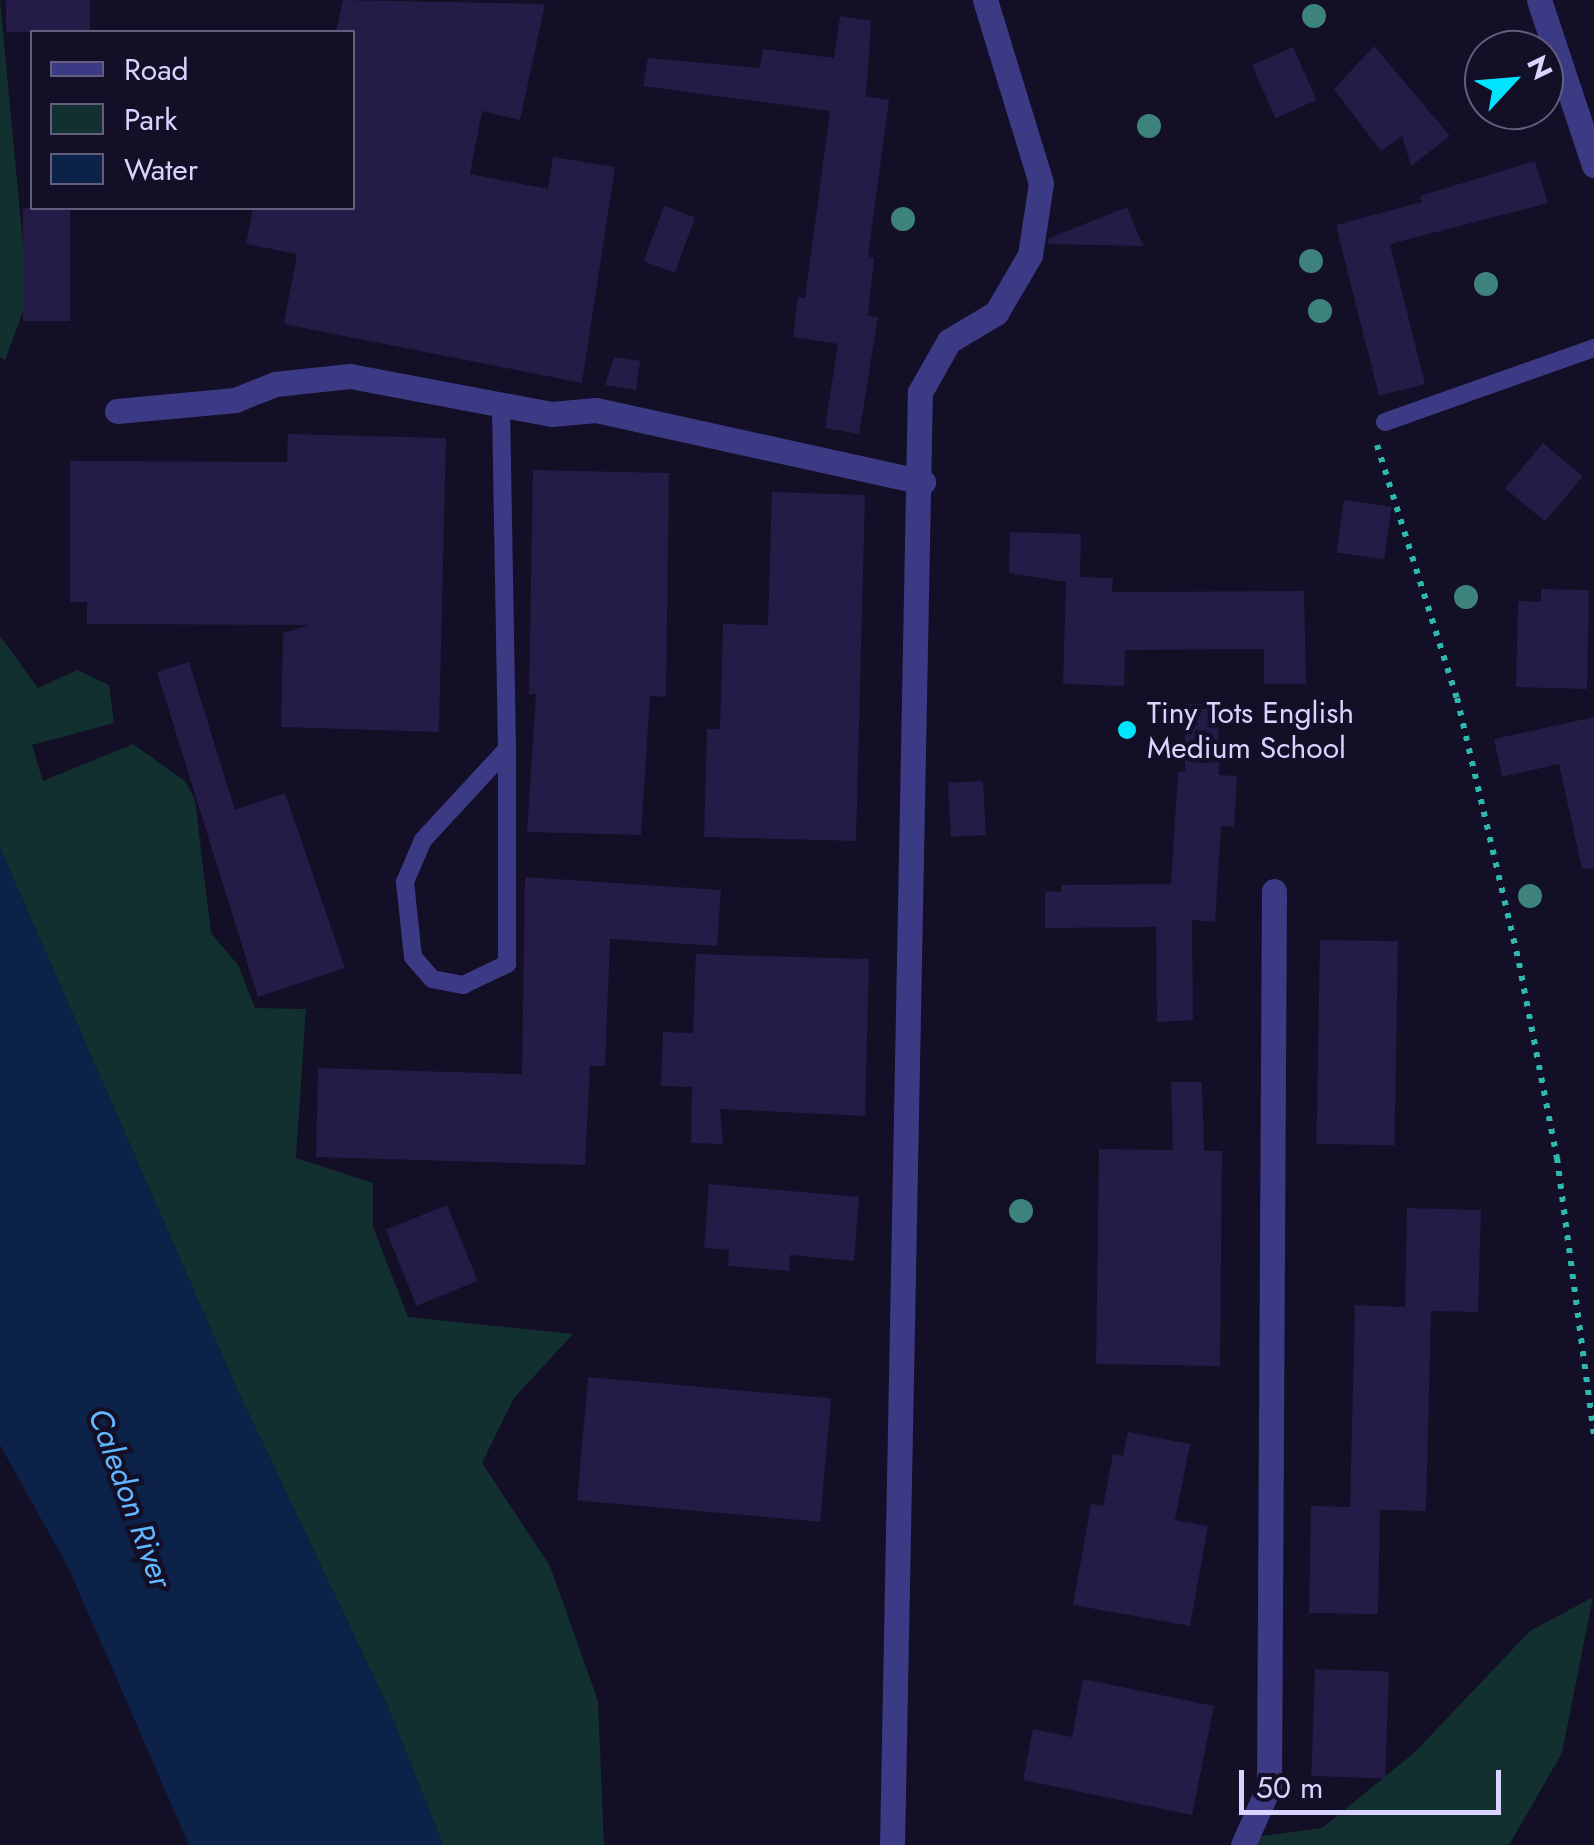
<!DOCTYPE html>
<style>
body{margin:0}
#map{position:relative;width:1594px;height:1845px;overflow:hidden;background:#130f26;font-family:Jost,sans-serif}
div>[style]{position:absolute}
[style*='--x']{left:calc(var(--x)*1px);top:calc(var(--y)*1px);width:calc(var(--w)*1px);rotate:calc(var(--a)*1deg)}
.green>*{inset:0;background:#12302f}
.water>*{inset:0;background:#0c2248}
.building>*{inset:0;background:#241b47;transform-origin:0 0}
.path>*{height:6px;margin-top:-3px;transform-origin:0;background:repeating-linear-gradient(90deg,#2fb8b0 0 5px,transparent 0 13px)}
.lane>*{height:18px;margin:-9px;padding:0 9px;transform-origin:9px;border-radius:9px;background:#3d3a85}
.street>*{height:25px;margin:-12.5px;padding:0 12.5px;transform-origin:12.5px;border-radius:12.5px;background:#3d3a85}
.trees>*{width:24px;height:24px;margin:-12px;border-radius:50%;background:#3d827b}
.dots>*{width:28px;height:28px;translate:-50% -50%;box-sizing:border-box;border:5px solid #130f26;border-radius:50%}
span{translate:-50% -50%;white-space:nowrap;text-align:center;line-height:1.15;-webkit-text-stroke:9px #130f26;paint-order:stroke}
.poi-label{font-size:30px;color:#d9d4ff}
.left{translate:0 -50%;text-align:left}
.water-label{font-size:32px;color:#62b6ff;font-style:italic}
.legend{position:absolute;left:30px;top:30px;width:325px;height:180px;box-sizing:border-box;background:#130f26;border:2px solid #625e7d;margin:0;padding:12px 18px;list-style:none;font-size:30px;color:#d9d4ff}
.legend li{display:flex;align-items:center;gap:20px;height:50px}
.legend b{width:50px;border:2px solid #625e7d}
.north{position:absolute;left:1464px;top:30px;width:100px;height:100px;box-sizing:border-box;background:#130f26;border:2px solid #625e7d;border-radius:50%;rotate:64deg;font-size:28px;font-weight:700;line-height:40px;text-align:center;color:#d9d4ff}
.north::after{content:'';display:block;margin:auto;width:35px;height:45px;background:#00e5ff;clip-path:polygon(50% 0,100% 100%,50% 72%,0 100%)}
.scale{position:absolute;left:1239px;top:1770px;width:262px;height:45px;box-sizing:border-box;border:5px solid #d9d4ff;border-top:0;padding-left:12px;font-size:30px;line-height:35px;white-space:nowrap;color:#d9d4ff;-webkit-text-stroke:8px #130f26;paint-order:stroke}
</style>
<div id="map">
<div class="green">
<i style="clip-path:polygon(0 0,28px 298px,5px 360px,0 357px)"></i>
<i style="clip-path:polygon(0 636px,38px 688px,77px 670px,109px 685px,114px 723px,32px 745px,43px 781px,133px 744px,185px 781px,195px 800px,211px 933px,238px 965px,255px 1008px,306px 1009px,296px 1158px,373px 1183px,373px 1227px,408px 1317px,573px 1334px,514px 1398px,482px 1463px,550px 1566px,598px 1701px,604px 1845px,443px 1845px,387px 1705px,237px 1389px,0 848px)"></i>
<i style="clip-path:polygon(1593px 1597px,1562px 1753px,1509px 1845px,1255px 1845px,1262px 1836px,1322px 1828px,1414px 1753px,1530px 1631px)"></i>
</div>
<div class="water">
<i style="clip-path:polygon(0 848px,237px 1389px,387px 1705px,443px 1845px,189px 1845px,69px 1569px,0 1445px)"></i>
</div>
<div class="building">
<i style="left:6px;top:0;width:84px;height:32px"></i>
<i style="clip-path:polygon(343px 0,545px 4px,520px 120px,482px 111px,470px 174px,548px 189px,553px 157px,615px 167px,582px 383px,284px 324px,297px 254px,246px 244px,253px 208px,352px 208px,352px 32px,336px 32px)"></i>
<i style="clip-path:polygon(840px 16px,871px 21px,866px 96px,889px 100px,868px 256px,874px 258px,868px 316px,878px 317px,859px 434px,825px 428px,838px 344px,793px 337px,798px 297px,805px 298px,830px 111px,643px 86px,648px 58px,760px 68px,763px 49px,834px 58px)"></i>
<i style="clip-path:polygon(1374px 46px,1450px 136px,1411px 166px,1402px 136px,1381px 151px,1334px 89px)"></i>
<i style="left:1293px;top:47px;width:58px;height:45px;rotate:66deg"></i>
<i style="clip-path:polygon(1535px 161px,1548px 203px,1390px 244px,1425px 384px,1379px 396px,1336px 225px,1422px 202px,1420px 196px)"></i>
<i style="left:664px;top:206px;width:33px;height:59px;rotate:20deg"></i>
<i style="clip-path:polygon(1127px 207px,1143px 246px,1048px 244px,1049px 238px)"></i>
<i style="left:23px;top:208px;width:47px;height:113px"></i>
<i style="clip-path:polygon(614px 357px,640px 361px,636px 390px,605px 385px)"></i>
<i style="clip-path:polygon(288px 434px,446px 438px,439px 732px,281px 727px,283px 633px,309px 625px,87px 624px,87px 602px,70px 602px,70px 461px,287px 462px)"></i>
<i style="left:1543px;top:443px;width:52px;height:59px;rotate:40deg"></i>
<i style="clip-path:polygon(533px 470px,669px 473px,666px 697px,650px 696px,641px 835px,527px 832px,536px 694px,529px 694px)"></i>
<i style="clip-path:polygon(772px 492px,865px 495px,856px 841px,704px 837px,707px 729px,720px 729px,723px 624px,768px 625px)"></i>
<i style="left:1344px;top:500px;width:48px;height:53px;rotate:8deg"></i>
<i style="clip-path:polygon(1010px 532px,1081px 534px,1080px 577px,1113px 578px,1112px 592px,1304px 591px,1306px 684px,1264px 684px,1264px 649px,1125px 650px,1124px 686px,1063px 684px,1066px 582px,1009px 573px)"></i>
<i style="clip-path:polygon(1541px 589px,1589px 590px,1587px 689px,1516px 687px,1518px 601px,1541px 602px)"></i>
<i style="clip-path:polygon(189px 662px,235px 810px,285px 793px,345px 968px,258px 997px,157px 672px)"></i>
<i style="clip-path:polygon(1185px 704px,1218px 704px,1219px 775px,1237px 776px,1234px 827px,1221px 826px,1215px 922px,1192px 920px,1193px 1020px,1157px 1022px,1156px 927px,1045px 928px,1045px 891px,1061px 892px,1061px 885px,1171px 884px,1178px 772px,1185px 772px)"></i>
<i style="clip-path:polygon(1594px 717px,1594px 868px,1582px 869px,1559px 764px,1502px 777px,1494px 739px)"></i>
<i style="left:983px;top:781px;width:54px;height:35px;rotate:87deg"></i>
<i style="clip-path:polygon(525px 877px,721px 890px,717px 946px,610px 939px,605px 1066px,590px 1066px,585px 1165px,316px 1157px,318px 1068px,522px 1074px)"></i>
<i style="left:1320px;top:940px;width:78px;height:204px;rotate:1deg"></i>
<i style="clip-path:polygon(696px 954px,869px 959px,865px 1116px,720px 1109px,723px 1144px,691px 1143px,692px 1087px,661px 1086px,663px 1032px,693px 1033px)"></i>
<i style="clip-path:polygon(1171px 1082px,1202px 1082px,1204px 1151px,1222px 1151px,1220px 1366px,1096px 1364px,1099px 1149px,1173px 1150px)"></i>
<i style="clip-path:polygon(709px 1184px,859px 1197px,854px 1261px,790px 1255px,789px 1271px,728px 1266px,729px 1250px,704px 1248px)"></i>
<i style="left:447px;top:1205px;width:82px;height:66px;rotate:68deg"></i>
<i style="clip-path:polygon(1407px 1208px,1481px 1210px,1478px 1312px,1431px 1311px,1426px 1511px,1380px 1510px,1378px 1614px,1309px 1613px,1311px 1506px,1350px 1507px,1355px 1305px,1405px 1307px)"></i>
<i style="left:588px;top:1377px;width:244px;height:124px;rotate:5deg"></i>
<i style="clip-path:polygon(1128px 1432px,1190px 1444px,1175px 1520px,1208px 1526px,1190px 1626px,1073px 1605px,1091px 1504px,1103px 1506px,1113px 1454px,1123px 1456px)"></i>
<i style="left:1315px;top:1669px;width:74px;height:107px;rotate:2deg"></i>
<i style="clip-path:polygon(1083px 1679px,1214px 1706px,1192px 1815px,1023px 1780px,1033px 1729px,1072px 1737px)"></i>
</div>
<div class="path">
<i style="--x:1377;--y:445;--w:265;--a:72.5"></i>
<i style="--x:1457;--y:698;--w:272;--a:76.8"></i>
<i style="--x:1519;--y:963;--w:199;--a:79"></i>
<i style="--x:1557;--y:1158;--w:281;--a:82.4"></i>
</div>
<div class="lane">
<i style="--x:501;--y:407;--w:342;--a:89"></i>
<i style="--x:507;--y:749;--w:124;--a:132.7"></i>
<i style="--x:423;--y:840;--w:46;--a:113.2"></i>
<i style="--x:405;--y:882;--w:75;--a:83.9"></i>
<i style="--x:413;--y:957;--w:29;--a:49"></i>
<i style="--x:432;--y:979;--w:32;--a:11"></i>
<i style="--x:463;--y:985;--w:49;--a:-25.5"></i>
<i style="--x:507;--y:964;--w:215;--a:-90"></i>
<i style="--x:1385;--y:422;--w:222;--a:-19.5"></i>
</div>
<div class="street">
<i style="--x:1539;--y:0;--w:174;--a:71.6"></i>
<i style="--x:117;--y:411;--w:119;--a:-5.3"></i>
<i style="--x:235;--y:400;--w:43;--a:-21.8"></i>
<i style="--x:275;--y:384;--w:75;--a:-6.1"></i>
<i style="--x:350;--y:376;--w:205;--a:10.7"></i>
<i style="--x:551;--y:414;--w:45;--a:-5.1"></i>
<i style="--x:596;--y:410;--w:335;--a:12.4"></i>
<i style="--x:892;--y:1845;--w:1453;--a:-88.9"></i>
<i style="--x:920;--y:392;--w:59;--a:-60.4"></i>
<i style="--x:949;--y:341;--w:55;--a:-30.8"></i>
<i style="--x:996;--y:313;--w:67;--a:-59.6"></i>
<i style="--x:1030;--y:255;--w:73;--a:-81.3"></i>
<i style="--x:1041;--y:183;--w:191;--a:-107"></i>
<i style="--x:1243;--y:1845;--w:64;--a:-66.2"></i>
<i style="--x:1269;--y:1786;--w:895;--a:-89.68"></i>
</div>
<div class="trees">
<i style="left:1314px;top:16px"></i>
<i style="left:1149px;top:126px"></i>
<i style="left:903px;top:219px"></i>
<i style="left:1311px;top:261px"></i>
<i style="left:1486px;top:284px"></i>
<i style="left:1320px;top:311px"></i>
<i style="left:1466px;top:597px"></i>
<i style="left:1530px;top:896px"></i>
<i style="left:1021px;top:1211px"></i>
</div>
<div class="dots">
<i style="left:1127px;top:730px;background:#00e5ff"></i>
</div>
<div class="poi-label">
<span class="left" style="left:1147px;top:730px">Tiny Tots English<br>Medium School</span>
</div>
<div class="water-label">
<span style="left:130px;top:1498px;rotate:70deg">Caledon River</span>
</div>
<ul class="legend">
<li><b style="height:12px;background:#3d3a85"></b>Road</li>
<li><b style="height:28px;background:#12302f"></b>Park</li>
<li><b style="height:28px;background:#0c2248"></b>Water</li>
</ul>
<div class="north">N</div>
<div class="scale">50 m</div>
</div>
